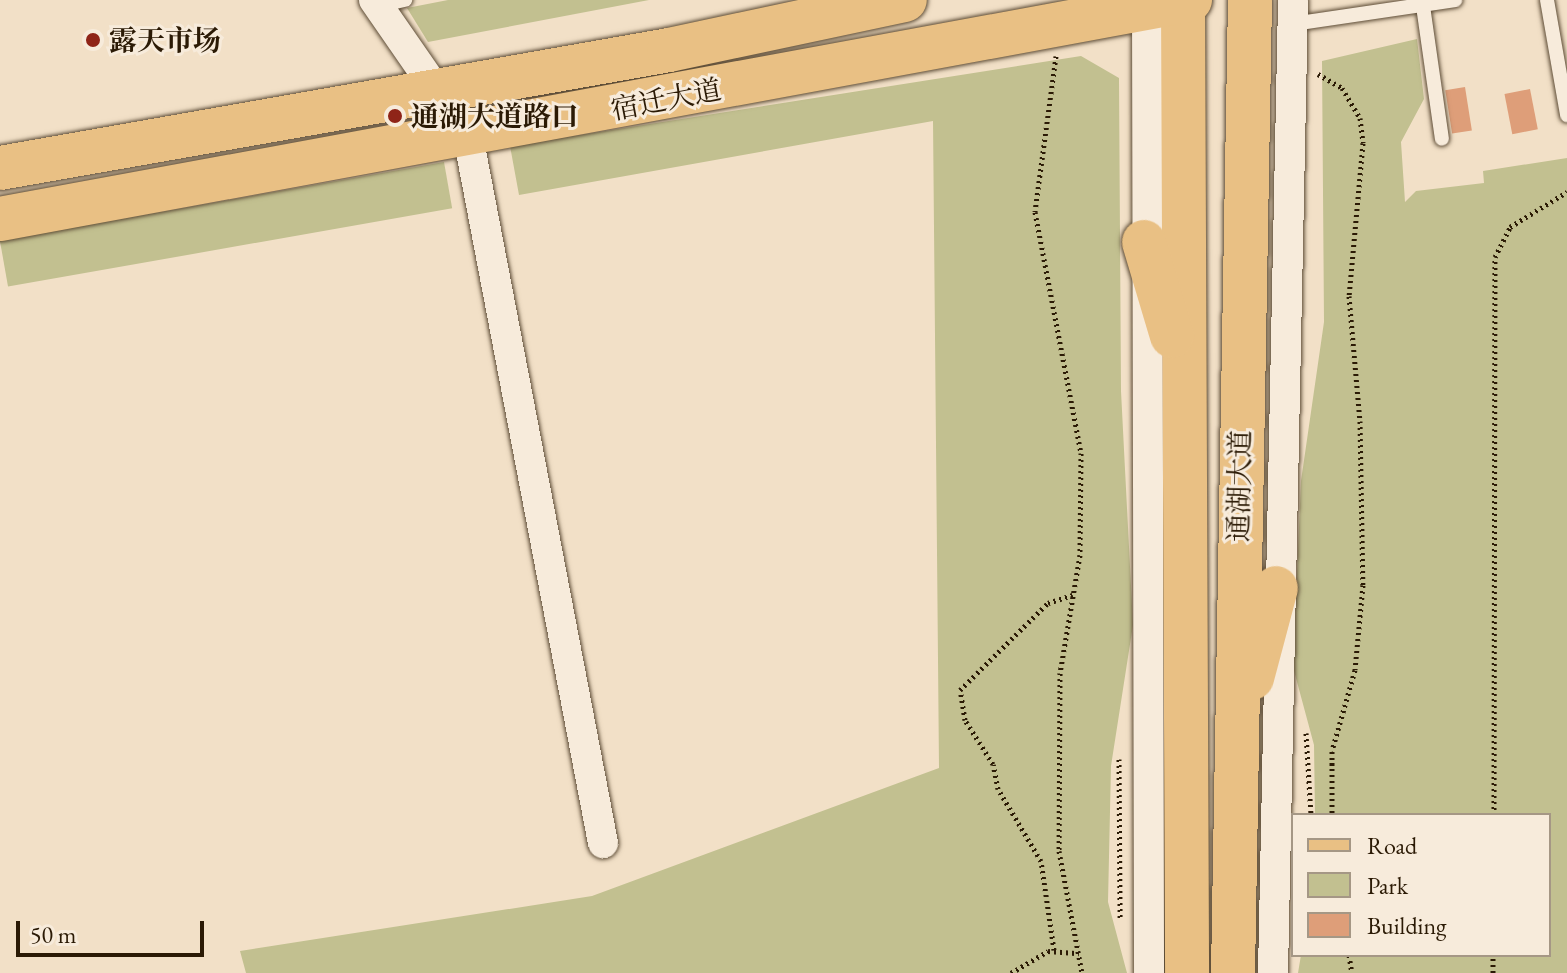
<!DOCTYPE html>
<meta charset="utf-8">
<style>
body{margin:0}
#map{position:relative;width:1567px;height:973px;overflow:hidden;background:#f2e0c7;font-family:"EB Garamond","Noto Serif SC",serif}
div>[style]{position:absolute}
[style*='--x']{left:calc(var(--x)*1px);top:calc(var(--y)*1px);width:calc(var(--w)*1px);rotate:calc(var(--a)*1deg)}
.green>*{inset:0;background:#c2c090;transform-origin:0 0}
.building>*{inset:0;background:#de9e79;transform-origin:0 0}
.path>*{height:5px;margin-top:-2.5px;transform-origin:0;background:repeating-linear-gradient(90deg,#2b1a05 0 2px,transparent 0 6px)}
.roads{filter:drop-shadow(0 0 2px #5d4c36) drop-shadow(0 0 2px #5d4c36)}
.lane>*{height:14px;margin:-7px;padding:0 7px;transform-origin:7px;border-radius:7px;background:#f7ebdb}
.street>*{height:30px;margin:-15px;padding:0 15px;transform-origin:15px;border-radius:15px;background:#f7ebdb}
.primary>*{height:44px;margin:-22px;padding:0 22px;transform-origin:22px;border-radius:22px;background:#e9c084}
.dots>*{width:22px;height:22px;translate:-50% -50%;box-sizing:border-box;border:4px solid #f7ebdb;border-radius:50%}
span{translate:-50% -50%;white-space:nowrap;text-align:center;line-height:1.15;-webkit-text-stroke:6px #f7ebdb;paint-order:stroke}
.poi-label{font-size:28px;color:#2b1a05;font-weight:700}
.left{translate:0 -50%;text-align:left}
.street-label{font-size:28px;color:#2b1a05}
.legend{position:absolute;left:1291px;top:813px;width:260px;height:144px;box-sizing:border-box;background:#f7ebdb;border:2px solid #a59785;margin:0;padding:10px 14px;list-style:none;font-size:24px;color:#2b1a05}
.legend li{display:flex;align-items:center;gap:16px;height:40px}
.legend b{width:40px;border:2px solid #a59785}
.scale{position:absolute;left:16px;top:921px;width:188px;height:36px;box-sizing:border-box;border:4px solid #2b1a05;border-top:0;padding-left:10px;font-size:24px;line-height:28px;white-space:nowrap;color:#2b1a05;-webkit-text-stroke:6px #f7ebdb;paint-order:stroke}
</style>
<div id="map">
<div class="green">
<i style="clip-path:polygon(448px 0,649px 0,428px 42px,407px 8px)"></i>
<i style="clip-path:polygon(1417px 39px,1424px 99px,1401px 142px,1405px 202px,1416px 191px,1484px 183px,1483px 171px,1567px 158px,1567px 973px,1298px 973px,1301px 955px,1549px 955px,1549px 815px,1315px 815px,1314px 745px,1293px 667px,1301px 481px,1324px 322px,1322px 61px)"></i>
<i style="clip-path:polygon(1081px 56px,1119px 78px,1121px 391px,1133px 625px,1111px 766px,1108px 902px,1127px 973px,246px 973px,240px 951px,592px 896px,939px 768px,933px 121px,519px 195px,510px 146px)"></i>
<i style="left:444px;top:162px;width:47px;height:451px;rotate:80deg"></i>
</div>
<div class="building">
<i style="left:1465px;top:87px;width:44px;height:20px;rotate:81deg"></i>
<i style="left:1530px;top:89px;width:41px;height:26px;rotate:79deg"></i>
</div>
<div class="path">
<i style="--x:1056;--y:56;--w:157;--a:97.7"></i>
<i style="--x:1035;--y:212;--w:245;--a:79.2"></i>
<i style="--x:1081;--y:453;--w:102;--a:90.6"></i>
<i style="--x:1080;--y:555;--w:120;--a:99.6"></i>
<i style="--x:1060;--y:673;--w:178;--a:90.3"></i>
<i style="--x:1059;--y:851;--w:124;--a:79.3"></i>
<i style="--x:1318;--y:74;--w:28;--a:30"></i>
<i style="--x:1342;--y:88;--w:35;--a:59"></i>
<i style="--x:1360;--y:118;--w:25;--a:83"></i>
<i style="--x:1363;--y:143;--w:154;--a:95.2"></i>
<i style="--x:1349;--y:296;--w:125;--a:85"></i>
<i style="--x:1360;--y:421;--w:164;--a:89"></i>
<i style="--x:1363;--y:585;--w:85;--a:95.4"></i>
<i style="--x:1355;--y:670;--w:84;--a:105.9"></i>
<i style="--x:1332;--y:751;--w:64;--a:90"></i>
<i style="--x:1306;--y:733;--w:82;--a:86.5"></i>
<i style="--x:1119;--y:759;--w:161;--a:89.6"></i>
<i style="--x:1494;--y:815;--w:558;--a:-89.9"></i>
<i style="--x:1495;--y:257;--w:34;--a:-63"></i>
<i style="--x:1510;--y:227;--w:67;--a:-31.6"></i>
<i style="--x:1054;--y:950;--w:90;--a:-98.3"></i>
<i style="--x:1041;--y:861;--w:84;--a:-120.8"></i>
<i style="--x:998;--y:789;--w:25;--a:-101"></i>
<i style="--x:993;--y:764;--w:52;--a:-122.5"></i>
<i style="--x:965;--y:720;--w:30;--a:-99"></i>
<i style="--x:960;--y:690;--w:124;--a:-44.7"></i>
<i style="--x:1048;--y:603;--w:26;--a:-18"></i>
<i style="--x:1349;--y:955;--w:18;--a:81"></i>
<i style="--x:1011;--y:973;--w:43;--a:-30.7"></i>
<i style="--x:1048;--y:951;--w:31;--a:4"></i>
<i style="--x:1493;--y:973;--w:18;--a:-90"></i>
</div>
<div class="roads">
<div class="lane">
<i style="--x:1547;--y:0;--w:117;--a:80.1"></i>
<i style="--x:378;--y:6;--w:28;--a:-13"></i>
<i style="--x:1423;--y:6;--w:134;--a:81.9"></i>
<i style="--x:1293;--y:24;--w:164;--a:-8.4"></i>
</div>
<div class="street">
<i style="--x:374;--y:0;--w:165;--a:55.3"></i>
<i style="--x:468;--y:136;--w:720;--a:79.19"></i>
<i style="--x:1147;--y:0;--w:973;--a:89.88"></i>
<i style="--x:1273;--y:973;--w:973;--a:-88.82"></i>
</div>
<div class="primary">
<i style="--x:1183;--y:0;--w:973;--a:89.76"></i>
<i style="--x:0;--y:168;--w:679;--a:-10"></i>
<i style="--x:669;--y:50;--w:241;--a:-12"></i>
<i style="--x:0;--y:219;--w:1210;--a:-10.43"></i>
<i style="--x:1144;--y:242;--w:98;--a:73.4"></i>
<i style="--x:1252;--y:678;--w:93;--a:-75.1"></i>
<i style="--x:1233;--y:973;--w:973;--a:-89"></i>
</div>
</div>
<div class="dots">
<i style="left:93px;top:40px;background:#8f2418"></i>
<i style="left:395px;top:116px;background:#8f2418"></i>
</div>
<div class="poi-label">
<span class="left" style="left:109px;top:40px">露天市场</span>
<span class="left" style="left:411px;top:116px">通湖大道路口</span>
</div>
<div class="street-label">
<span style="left:666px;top:99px;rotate:-11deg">宿迁大道</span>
<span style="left:1239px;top:486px;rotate:-89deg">通湖大道</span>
</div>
<ul class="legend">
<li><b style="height:10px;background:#e9c084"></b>Road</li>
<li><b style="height:22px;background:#c2c090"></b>Park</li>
<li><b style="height:22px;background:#de9e79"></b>Building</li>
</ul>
<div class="scale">50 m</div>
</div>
